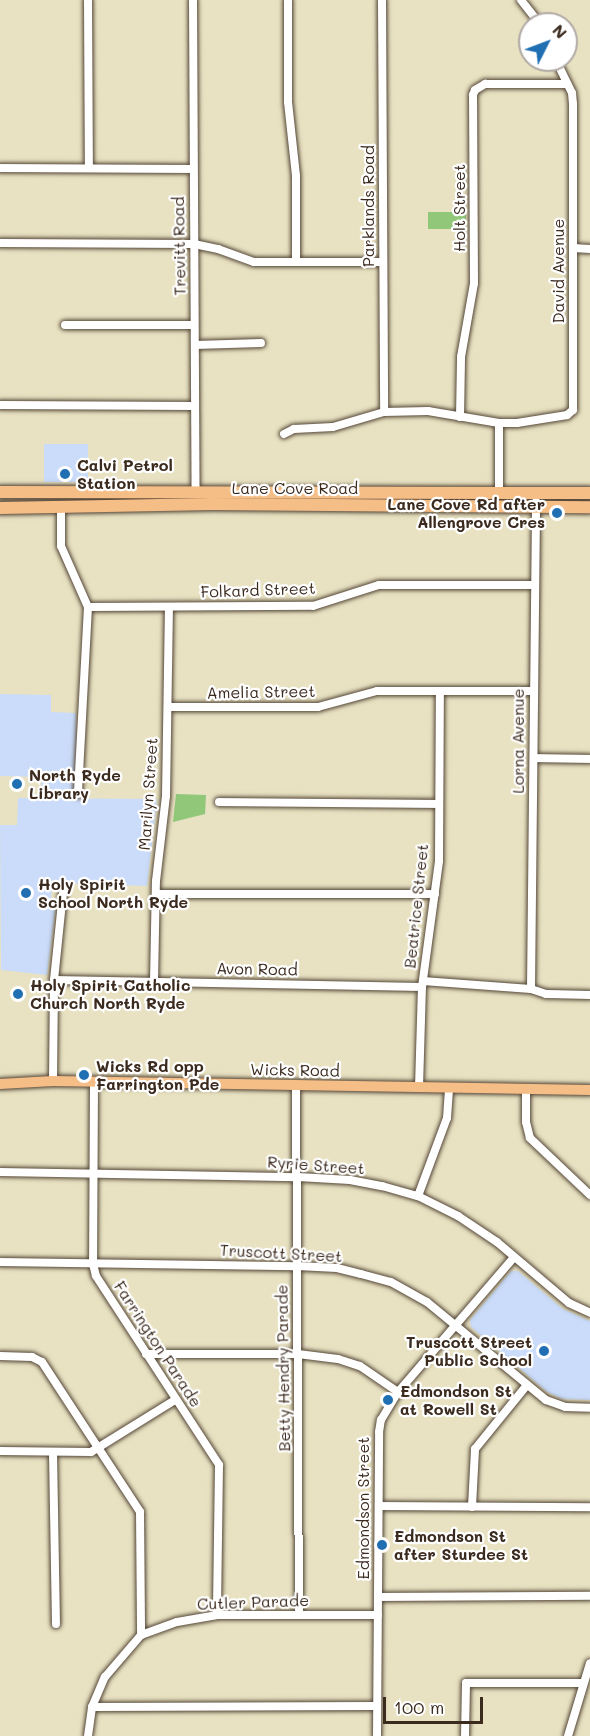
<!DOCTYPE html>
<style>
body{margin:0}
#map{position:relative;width:590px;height:1736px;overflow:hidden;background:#e8e2c2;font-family:Mali,sans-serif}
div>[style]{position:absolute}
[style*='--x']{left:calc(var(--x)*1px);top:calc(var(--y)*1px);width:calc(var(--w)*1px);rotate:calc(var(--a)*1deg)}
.built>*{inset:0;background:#cadcf9;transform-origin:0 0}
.green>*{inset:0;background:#91c779;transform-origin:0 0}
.roads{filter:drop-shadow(0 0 2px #554637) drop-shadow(0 0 2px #554637)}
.minor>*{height:8px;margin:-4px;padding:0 4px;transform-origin:4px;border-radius:4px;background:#fff}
.major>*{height:10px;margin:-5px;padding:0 5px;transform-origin:5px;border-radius:5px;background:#f6be87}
.highway>*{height:12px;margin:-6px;padding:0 6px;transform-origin:6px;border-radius:6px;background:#f6be87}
.dots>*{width:16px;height:16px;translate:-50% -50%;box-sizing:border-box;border:3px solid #fff;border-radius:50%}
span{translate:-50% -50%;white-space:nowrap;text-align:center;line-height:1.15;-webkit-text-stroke:4.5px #fff;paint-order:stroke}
.street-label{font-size:16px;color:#3b2a1e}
.poi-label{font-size:16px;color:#3b2a1e;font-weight:700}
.left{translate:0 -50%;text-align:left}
.right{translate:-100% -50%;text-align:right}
.north{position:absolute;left:518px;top:12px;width:60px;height:60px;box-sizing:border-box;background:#fff;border:2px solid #b1aaa5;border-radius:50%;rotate:48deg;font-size:16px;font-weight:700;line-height:24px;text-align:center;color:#3b2a1e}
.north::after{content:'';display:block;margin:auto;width:21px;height:27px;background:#1f6fb2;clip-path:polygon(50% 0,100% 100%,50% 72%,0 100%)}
.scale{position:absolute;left:383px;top:1697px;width:100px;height:27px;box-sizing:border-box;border:3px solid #3b2a1e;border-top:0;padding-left:8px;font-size:18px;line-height:21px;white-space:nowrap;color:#3b2a1e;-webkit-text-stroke:4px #fff;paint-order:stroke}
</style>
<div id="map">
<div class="built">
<i style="left:44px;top:444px;width:44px;height:38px"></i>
<i style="clip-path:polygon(0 694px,51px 695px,51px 712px,76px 713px,77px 793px,42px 793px,41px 777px,0 776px)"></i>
<i style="clip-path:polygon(18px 798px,157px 799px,147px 886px,52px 883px,51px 900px,56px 906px,47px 975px,1px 970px,0 825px,17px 825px)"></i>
<i style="clip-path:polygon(511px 1271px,518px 1271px,563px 1309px,590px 1321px,590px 1400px,562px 1399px,547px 1392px,471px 1327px,470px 1320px)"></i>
</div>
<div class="green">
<i style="left:428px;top:212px;width:38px;height:17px"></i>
<i style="clip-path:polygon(176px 794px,206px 795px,205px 814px,173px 822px)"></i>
</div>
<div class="roads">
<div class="minor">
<i style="--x:88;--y:0;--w:168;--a:89.7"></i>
<i style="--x:193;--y:0;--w:492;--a:89.7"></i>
<i style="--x:288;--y:0;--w:102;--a:90"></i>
<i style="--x:288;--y:102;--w:74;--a:83.8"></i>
<i style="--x:296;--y:176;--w:86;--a:90"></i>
<i style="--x:382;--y:0;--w:412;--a:89.7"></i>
<i style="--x:521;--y:0;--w:31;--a:52"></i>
<i style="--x:0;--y:168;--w:193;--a:0.3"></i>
<i style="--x:0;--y:243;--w:194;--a:0.3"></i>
<i style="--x:194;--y:244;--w:25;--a:12"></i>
<i style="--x:218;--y:249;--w:38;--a:20"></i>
<i style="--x:254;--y:262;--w:129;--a:0"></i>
<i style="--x:573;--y:248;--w:17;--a:3"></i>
<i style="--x:65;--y:325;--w:129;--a:0"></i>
<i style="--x:195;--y:345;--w:66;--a:-1.7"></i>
<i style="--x:0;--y:405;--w:195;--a:0.3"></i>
<i style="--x:460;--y:417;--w:60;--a:-89"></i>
<i style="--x:461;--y:357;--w:75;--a:-80"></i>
<i style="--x:474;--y:283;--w:188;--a:-90.3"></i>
<i style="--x:473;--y:95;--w:5;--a:-68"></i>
<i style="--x:475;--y:90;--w:12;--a:-31"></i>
<i style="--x:485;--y:84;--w:82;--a:0"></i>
<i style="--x:284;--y:434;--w:11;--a:-27"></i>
<i style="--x:294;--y:429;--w:39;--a:-3"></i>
<i style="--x:333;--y:427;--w:53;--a:-16.4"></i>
<i style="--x:384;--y:412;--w:44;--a:-1.3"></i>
<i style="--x:428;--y:411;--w:72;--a:9.6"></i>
<i style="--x:499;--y:423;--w:18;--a:0"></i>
<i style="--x:517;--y:423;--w:51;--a:-9.1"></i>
<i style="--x:567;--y:415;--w:8;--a:-40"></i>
<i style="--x:573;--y:410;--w:306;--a:-90"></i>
<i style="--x:573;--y:104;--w:11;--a:-95"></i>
<i style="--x:572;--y:93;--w:37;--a:-116"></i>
<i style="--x:499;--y:493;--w:70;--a:-90"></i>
<i style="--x:61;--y:506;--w:40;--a:90"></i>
<i style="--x:61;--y:546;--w:67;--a:66.1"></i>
<i style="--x:88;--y:607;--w:187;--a:93.1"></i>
<i style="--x:88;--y:607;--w:225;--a:-0.3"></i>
<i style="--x:313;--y:606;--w:69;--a:-17.7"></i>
<i style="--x:379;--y:585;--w:155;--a:0"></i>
<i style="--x:168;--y:707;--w:150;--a:0"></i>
<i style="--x:318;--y:707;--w:61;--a:-15.2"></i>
<i style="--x:377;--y:691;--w:156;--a:0"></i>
<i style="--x:534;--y:758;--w:56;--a:1"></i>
<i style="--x:219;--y:802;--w:220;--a:0.5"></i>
<i style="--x:156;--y:894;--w:279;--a:0"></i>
<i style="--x:54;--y:980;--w:368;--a:1.1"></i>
<i style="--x:423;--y:981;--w:108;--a:4.2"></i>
<i style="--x:531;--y:989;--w:16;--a:18"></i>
<i style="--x:546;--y:994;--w:44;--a:1.3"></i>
<i style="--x:154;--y:982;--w:101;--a:-88.9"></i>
<i style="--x:156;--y:881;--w:86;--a:-83.3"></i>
<i style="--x:166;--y:796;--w:189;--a:-89.1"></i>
<i style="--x:531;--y:989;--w:487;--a:-89.4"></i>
<i style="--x:53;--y:1081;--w:101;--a:-89.4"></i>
<i style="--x:54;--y:980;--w:87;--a:-84.1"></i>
<i style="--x:94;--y:1082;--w:182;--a:90.3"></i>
<i style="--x:93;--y:1264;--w:12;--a:76"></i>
<i style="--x:96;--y:1276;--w:225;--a:56.9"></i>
<i style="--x:219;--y:1465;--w:150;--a:90.8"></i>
<i style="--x:296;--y:1085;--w:529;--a:89.68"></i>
<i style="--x:419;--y:1087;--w:100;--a:-88.3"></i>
<i style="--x:422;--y:987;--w:127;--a:-82.3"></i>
<i style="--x:439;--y:861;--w:169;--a:-89.7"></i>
<i style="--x:526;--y:1089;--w:33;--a:90"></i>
<i style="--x:526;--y:1122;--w:16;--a:76"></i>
<i style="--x:530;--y:1138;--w:83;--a:43.5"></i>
<i style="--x:0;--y:1172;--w:298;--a:1"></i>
<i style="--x:298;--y:1177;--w:52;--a:3.3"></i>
<i style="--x:350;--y:1180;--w:33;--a:11"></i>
<i style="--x:382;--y:1186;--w:37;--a:16"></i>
<i style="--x:418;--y:1196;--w:45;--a:26.6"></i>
<i style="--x:458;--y:1216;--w:47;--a:33.7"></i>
<i style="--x:497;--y:1242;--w:94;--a:40.3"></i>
<i style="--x:569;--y:1303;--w:23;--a:25"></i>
<i style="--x:418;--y:1196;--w:83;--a:-69.6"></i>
<i style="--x:447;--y:1118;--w:31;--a:-86"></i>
<i style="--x:0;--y:1262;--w:297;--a:0.8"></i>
<i style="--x:297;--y:1266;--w:40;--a:2.9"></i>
<i style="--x:337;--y:1268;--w:25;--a:14"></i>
<i style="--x:361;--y:1274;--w:31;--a:15"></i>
<i style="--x:391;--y:1282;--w:41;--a:29.1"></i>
<i style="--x:427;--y:1302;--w:154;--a:39.5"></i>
<i style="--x:546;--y:1400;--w:20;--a:20"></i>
<i style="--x:565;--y:1407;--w:25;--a:2"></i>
<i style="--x:146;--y:1354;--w:152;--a:0"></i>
<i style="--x:298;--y:1354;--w:40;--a:7.1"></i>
<i style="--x:338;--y:1359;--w:23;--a:18"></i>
<i style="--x:360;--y:1366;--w:46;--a:34.4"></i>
<i style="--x:0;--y:1356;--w:32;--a:2"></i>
<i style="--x:32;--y:1357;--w:11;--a:27"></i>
<i style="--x:42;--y:1362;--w:179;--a:56.8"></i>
<i style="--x:140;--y:1512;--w:123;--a:89.5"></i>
<i style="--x:0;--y:1451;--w:91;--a:0.6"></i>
<i style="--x:91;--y:1452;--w:99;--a:-31.8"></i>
<i style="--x:53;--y:1453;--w:171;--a:89"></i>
<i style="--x:379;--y:1506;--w:211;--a:0.3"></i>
<i style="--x:472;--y:1507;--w:58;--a:-87"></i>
<i style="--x:475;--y:1449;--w:82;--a:-50.9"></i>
<i style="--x:378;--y:1597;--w:212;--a:-0.3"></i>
<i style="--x:92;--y:1707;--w:285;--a:-0.2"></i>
<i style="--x:88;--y:1736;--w:29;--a:-82"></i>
<i style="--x:92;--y:1707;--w:33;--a:-67"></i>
<i style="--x:105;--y:1677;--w:55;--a:-49.4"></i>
<i style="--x:141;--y:1635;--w:38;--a:-20"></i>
<i style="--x:177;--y:1622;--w:41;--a:-9.9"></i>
<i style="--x:217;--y:1615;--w:161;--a:0"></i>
<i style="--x:377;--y:1736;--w:304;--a:-89.6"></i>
<i style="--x:379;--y:1432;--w:12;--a:-81"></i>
<i style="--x:381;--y:1420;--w:33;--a:-59"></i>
<i style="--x:398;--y:1392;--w:178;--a:-49.3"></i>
<i style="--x:465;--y:1736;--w:53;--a:-88.9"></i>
<i style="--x:466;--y:1683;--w:117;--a:0"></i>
<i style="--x:568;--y:1736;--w:76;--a:-73.2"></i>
</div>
<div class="major">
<i style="--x:0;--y:1084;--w:53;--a:-3.2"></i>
<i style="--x:53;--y:1081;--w:537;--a:0.96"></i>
</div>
<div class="highway">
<i style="--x:0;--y:492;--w:590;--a:0.1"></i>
<i style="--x:0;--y:508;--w:213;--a:-1.1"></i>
<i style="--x:213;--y:504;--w:377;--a:0.5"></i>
</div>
</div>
<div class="dots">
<i style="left:65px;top:474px;background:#1f6fb2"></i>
<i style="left:557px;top:513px;background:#1f6fb2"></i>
<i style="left:17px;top:784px;background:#1f6fb2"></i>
<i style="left:26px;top:893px;background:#1f6fb2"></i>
<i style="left:18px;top:994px;background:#1f6fb2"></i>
<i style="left:84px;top:1075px;background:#1f6fb2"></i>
<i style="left:544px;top:1351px;background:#1f6fb2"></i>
<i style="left:388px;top:1400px;background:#1f6fb2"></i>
<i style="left:382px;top:1545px;background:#1f6fb2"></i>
</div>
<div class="street-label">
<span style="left:368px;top:206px;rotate:-90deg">Parklands Road</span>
<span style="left:459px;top:208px;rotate:-90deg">Holt Street</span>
<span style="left:179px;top:246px;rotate:-91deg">Trevitt Road</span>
<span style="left:558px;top:271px;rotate:-90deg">David Avenue</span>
<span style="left:295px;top:488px">Lane Cove Road</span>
<span style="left:258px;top:590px;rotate:-2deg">Folkard Street</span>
<span style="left:261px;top:692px;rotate:-1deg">Amelia Street</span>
<span style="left:518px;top:741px;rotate:-90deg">Lorna Avenue</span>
<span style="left:148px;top:794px;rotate:-86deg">Marilyn Street</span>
<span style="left:416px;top:906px;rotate:-84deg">Beatrice Street</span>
<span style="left:257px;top:969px;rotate:1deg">Avon Road</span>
<span style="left:295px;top:1070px;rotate:1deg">Wicks Road</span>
<span style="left:316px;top:1165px;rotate:4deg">Ryrie Street</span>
<span style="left:281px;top:1253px;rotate:3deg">Truscott Street</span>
<span style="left:158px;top:1344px;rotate:57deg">Farrington Parade</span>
<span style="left:283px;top:1368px;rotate:-91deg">Betty Hendry Parade</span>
<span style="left:363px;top:1508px;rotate:-90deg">Edmondson Street</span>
<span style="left:253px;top:1602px;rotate:-2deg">Cutler Parade</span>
</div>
<div class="poi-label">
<span class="left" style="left:77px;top:474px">Calvi Petrol<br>Station</span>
<span class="right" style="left:545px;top:513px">Lane Cove Rd after<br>Allengrove Cres</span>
<span class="left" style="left:29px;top:784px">North Ryde<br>Library</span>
<span class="left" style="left:38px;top:893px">Holy Spirit<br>School North Ryde</span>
<span class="left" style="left:30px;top:994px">Holy Spirit Catholic<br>Church North Ryde</span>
<span class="left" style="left:96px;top:1075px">Wicks Rd opp<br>Farrington Pde</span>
<span class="right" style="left:532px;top:1351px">Truscott Street<br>Public School</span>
<span class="left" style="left:400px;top:1400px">Edmondson St<br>at Rowell St</span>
<span class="left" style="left:394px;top:1545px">Edmondson St<br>after Sturdee St</span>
</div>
<div class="north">N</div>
<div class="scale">100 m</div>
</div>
